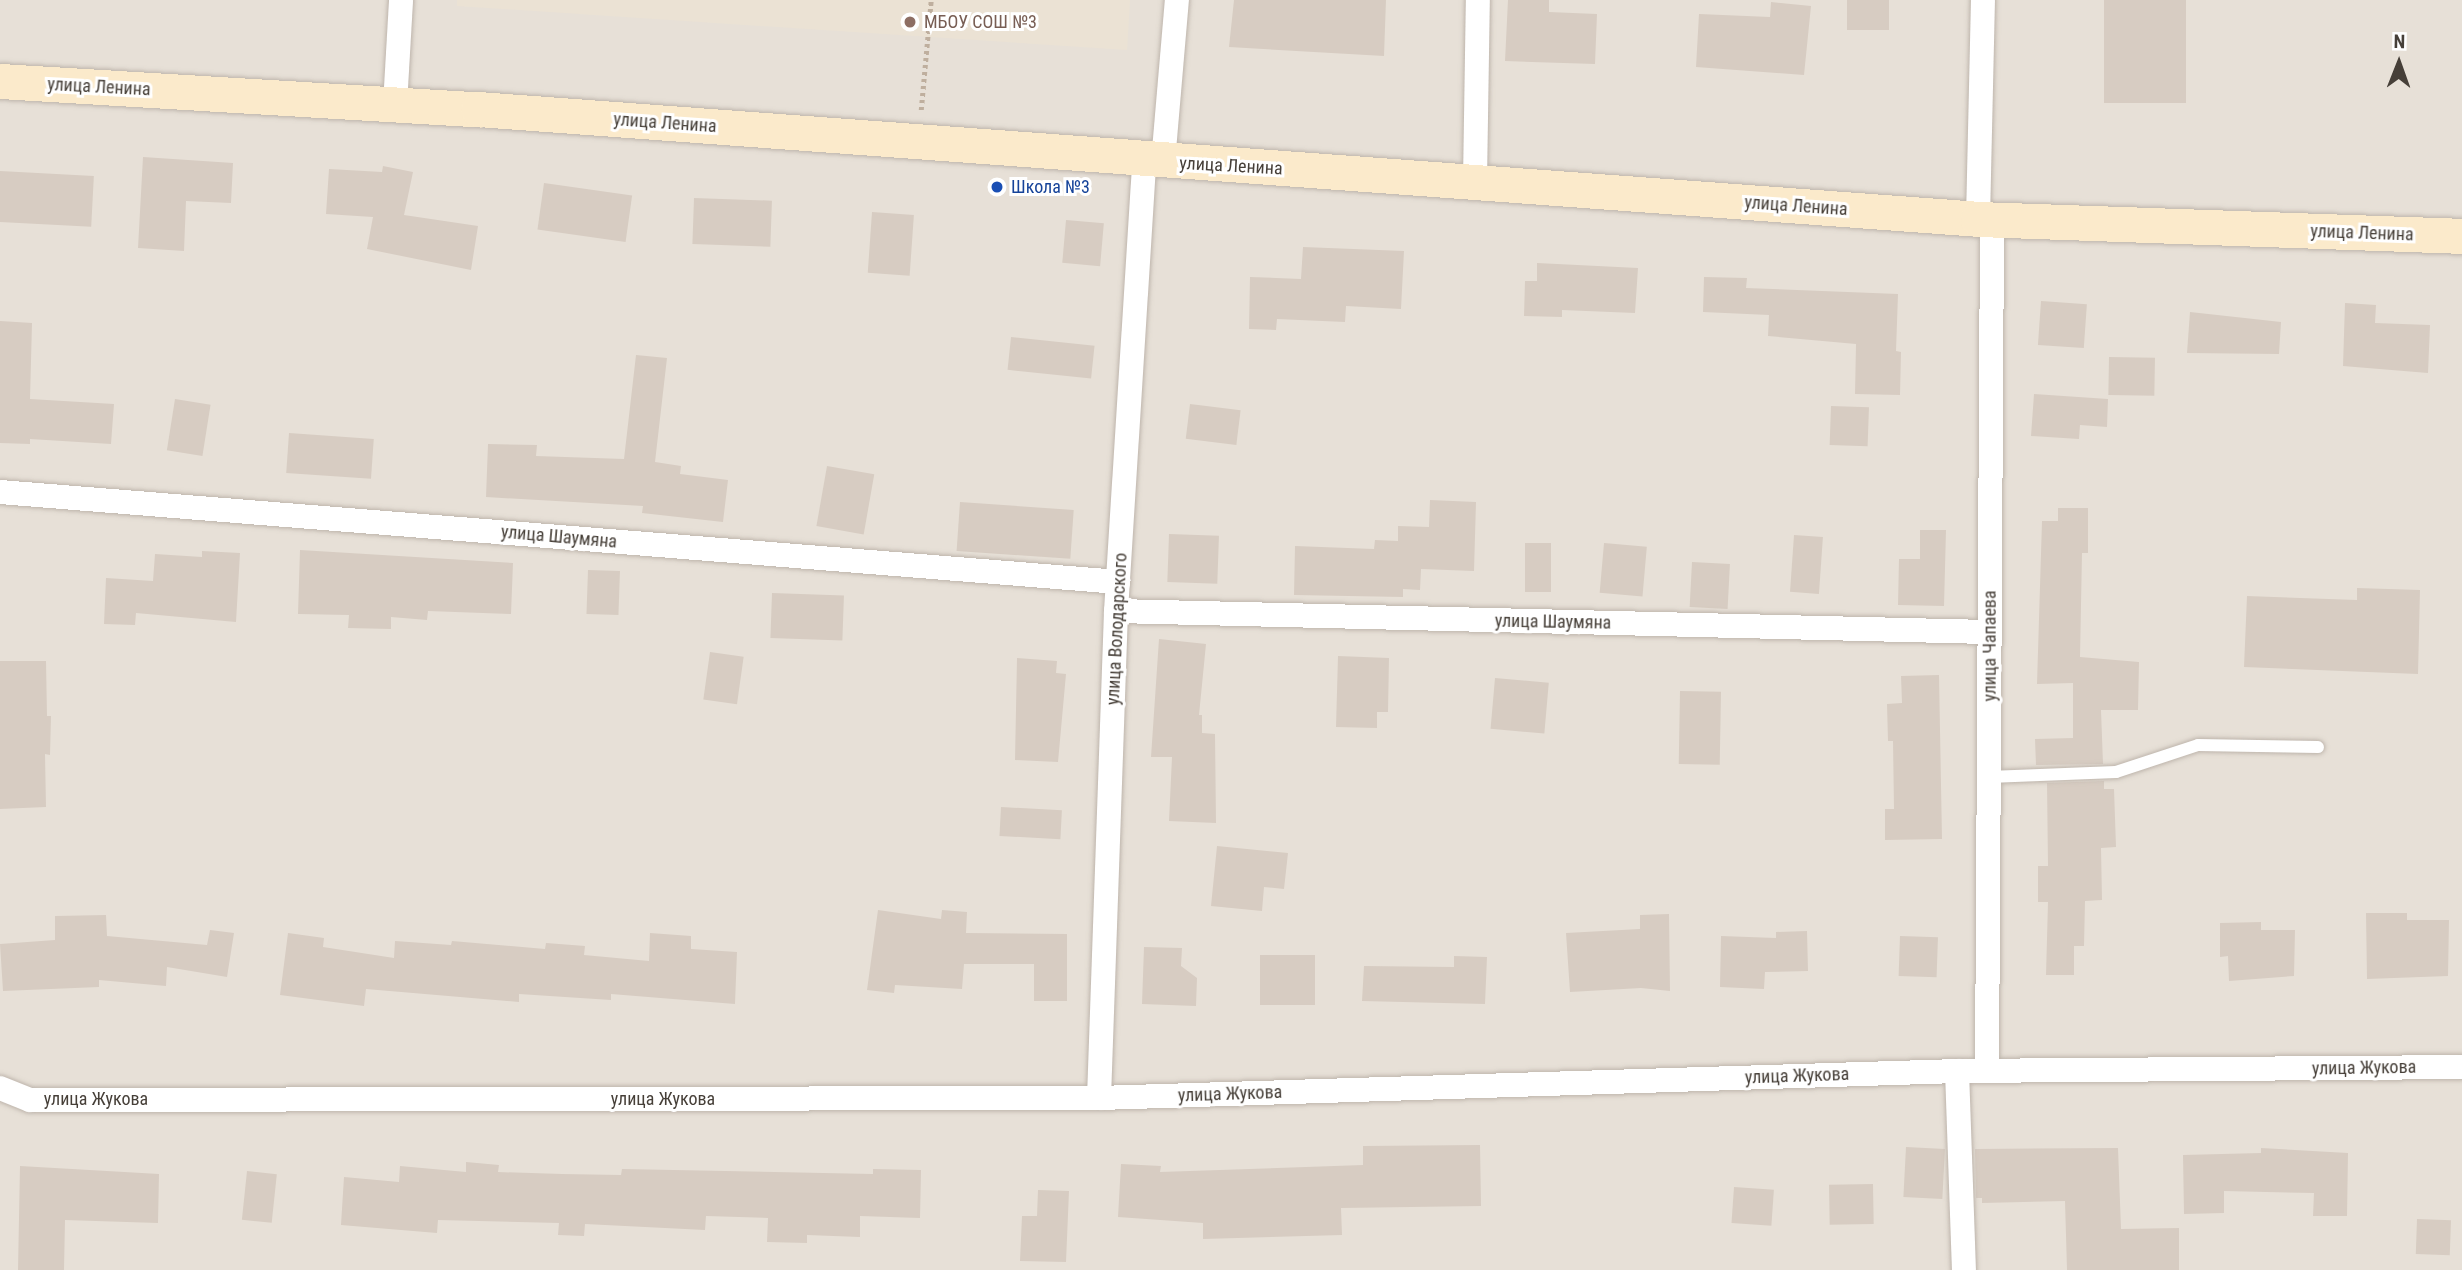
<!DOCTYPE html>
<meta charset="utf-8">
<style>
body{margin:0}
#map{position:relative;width:2462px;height:1270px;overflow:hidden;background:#f3efe9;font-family:"Roboto Condensed",sans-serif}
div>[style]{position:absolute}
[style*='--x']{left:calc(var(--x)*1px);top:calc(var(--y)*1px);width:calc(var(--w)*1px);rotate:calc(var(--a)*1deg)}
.residential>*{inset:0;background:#e7e0d7;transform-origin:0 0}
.education>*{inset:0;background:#ebe2d4}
.building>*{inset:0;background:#d7ccc2;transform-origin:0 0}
.path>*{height:4.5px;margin-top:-2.25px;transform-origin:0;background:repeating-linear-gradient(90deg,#bfaf9e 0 3.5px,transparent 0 7px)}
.roads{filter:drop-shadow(0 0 2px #beb5ac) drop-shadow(0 0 2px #beb5ac)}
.service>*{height:12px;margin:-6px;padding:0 6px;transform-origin:6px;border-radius:6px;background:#fff}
.minor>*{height:24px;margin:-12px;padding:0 12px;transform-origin:12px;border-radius:12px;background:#fff}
.secondary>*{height:35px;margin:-17.5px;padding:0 17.5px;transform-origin:17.5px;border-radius:17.5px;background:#fbeacb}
.dots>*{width:19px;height:19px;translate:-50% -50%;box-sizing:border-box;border:4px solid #fff;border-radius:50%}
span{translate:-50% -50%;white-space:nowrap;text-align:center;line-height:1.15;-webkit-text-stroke:6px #fff;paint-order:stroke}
.education-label{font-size:18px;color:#785e54}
.left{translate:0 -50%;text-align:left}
.street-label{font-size:18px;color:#463f38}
.transit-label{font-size:18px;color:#164399}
.north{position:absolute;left:2364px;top:28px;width:70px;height:70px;-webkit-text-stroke:5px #fff;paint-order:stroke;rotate:1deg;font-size:19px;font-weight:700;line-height:28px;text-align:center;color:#463f38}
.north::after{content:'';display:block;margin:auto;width:24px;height:32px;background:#463f38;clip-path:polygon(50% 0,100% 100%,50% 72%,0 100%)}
</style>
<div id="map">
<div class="residential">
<i style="left:0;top:0;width:2462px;height:1270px"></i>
</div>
<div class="education">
<i style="clip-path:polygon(457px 0,1130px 0,1127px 50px,457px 6px)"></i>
</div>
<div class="building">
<i style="clip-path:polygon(1234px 0,1386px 0,1384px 56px,1229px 47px)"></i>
<i style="clip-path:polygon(1508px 0,1549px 0,1549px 12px,1597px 14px,1595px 64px,1505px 61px)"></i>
<i style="left:1847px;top:0;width:42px;height:30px"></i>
<i style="left:2104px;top:0;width:82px;height:103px"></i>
<i style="clip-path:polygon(1771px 2px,1811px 6px,1804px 75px,1696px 67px,1699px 14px,1770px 17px)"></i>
<i style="clip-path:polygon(143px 157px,233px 163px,231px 203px,186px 201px,184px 251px,138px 248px)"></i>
<i style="clip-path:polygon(383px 166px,413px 172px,404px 215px,478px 226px,471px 270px,367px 249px,373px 217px,326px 214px,329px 169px,382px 172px)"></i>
<i style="left:0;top:171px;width:94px;height:51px;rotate:3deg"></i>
<i style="left:544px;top:183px;width:89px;height:47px;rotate:8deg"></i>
<i style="left:694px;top:198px;width:78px;height:46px;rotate:2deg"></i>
<i style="left:872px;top:212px;width:42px;height:61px;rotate:4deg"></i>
<i style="left:1066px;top:220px;width:38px;height:43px;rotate:5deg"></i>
<i style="clip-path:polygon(1303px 247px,1404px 251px,1401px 309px,1346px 306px,1345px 322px,1277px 319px,1276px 330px,1249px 329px,1250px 277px,1301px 279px)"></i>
<i style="clip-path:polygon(1537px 263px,1638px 268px,1635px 313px,1562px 310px,1562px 317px,1524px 316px,1525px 281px,1537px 281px)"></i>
<i style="clip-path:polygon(1704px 277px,1747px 278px,1746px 288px,1898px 294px,1896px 351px,1901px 352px,1900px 395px,1855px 394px,1856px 344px,1768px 336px,1769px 315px,1703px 312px)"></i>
<i style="left:2041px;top:301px;width:46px;height:44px;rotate:4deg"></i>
<i style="clip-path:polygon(2345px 303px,2376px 305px,2375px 323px,2430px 325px,2428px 373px,2343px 366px)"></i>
<i style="clip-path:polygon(2190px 312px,2281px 322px,2279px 354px,2187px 353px)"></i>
<i style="clip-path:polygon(0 321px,32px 323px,30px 399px,114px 404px,111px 444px,30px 439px,30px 444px,0 443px)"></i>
<i style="left:1011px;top:337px;width:84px;height:33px;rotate:6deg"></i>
<i style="clip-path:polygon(636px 355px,667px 358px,655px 462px,681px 466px,680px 474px,728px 480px,723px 522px,642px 513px,643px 506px,486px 497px,488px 444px,537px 445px,536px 456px,624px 459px)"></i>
<i style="left:2109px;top:357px;width:46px;height:38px;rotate:1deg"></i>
<i style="clip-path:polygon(2034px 394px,2108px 399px,2107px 427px,2080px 425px,2079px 439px,2031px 436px)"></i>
<i style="left:175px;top:399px;width:36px;height:52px;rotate:9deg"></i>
<i style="left:1190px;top:404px;width:51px;height:35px;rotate:7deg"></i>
<i style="left:1831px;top:406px;width:38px;height:39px;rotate:2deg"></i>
<i style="left:289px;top:433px;width:85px;height:40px;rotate:4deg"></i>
<i style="left:827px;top:466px;width:48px;height:61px;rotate:10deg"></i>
<i style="clip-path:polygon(1430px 500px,1476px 502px,1474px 571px,1421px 569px,1420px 590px,1403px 589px,1403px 597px,1294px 595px,1295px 546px,1374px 549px,1375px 540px,1398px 541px,1398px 526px,1429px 527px)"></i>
<i style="left:960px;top:502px;width:114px;height:49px;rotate:4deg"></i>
<i style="clip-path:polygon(2058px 508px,2088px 508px,2088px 553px,2082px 553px,2080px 657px,2139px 662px,2138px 710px,2101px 710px,2103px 764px,2036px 765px,2035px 739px,2073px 738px,2073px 683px,2037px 684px,2042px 521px,2058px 521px)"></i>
<i style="clip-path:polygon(1920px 530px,1946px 530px,1944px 606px,1898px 605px,1899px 559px,1920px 559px)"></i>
<i style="left:1169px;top:534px;width:50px;height:48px;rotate:2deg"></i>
<i style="left:1794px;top:535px;width:29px;height:57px;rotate:4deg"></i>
<i style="left:1525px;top:543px;width:26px;height:49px"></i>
<i style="left:1604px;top:543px;width:43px;height:50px;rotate:5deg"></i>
<i style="clip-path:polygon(300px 550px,513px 563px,511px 614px,428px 611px,427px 620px,391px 617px,391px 629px,348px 628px,349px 615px,298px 614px)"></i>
<i style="clip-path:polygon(202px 551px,240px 553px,236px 622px,136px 613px,135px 625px,104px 624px,106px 578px,153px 581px,155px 554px,202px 557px)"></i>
<i style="left:1692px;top:562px;width:38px;height:45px;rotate:3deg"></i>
<i style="left:588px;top:570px;width:32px;height:44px;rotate:2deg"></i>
<i style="clip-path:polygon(2357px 588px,2420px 590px,2418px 674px,2244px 667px,2247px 596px,2357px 600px)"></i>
<i style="left:772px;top:593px;width:72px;height:45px;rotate:2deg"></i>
<i style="clip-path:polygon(1159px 639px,1206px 644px,1199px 715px,1202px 715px,1202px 733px,1215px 734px,1216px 823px,1169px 821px,1172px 757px,1151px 757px)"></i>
<i style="left:710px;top:652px;width:34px;height:48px;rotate:8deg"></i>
<i style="clip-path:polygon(1338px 656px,1389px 658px,1388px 712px,1377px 712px,1377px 728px,1336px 727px)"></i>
<i style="clip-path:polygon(1017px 658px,1057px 661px,1056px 673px,1066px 674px,1058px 762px,1015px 760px)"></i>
<i style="clip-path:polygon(0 661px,46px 661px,47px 716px,51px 716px,50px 755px,45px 754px,46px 807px,0 809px)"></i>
<i style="clip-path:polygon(1939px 675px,1942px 839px,1885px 840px,1885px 809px,1894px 809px,1893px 741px,1888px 741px,1887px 704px,1902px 703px,1901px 676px)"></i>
<i style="left:1495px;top:678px;width:54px;height:51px;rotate:5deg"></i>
<i style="left:1680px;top:691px;width:41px;height:73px;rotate:1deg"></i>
<i style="clip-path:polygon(2104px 781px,2104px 789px,2114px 789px,2116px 847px,2101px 848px,2102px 900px,2085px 901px,2084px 946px,2074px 946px,2074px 975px,2046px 975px,2048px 902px,2038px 902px,2038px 866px,2048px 866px,2047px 783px)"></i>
<i style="left:1001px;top:807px;width:61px;height:29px;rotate:3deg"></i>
<i style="clip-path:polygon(1217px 846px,1288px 853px,1284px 889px,1264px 887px,1262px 911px,1211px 906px)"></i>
<i style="clip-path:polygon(878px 910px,941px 919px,942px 910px,967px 912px,966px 933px,1067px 934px,1067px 1001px,1034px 1001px,1034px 964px,964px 964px,962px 989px,895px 985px,894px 993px,867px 990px)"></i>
<i style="clip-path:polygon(2366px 913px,2407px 913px,2407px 920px,2449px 920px,2448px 976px,2367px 979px)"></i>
<i style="clip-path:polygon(1669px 914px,1670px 991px,1641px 988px,1570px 992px,1566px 933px,1640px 929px,1640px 915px)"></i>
<i style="clip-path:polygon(106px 915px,107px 936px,207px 945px,210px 930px,234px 933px,227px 977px,167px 967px,166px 986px,99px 980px,99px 987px,3px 991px,0 944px,55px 940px,55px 916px)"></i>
<i style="clip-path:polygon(2261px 922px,2261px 930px,2295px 930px,2294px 976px,2229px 981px,2228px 956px,2220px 957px,2220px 923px)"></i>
<i style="clip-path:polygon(1807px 931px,1808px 971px,1765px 972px,1764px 989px,1720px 987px,1721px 936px,1776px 938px,1776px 932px)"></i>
<i style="clip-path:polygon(288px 933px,324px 938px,323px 947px,394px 958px,395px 941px,451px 945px,452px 941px,545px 949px,546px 943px,585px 946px,584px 955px,649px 961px,650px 933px,691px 936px,691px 949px,737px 952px,735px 1004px,611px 994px,611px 1000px,519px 994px,519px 1002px,366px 989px,364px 1006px,280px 995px)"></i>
<i style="left:1900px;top:936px;width:38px;height:40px;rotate:2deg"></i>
<i style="clip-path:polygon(1144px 947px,1182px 948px,1181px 966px,1197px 978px,1196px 1006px,1142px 1004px)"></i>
<i style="left:1260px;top:955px;width:55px;height:50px"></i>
<i style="clip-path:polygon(1454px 956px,1487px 957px,1485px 1004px,1362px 1001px,1364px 966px,1454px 967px)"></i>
<i style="clip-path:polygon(1480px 1145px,1481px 1206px,1341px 1208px,1342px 1235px,1203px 1239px,1203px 1223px,1118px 1217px,1121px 1164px,1161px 1166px,1160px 1172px,1363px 1165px,1363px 1146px)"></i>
<i style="left:1906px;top:1147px;width:39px;height:50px;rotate:3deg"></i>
<i style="clip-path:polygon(2118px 1148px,2121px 1229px,2179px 1228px,2179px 1270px,2067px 1270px,2065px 1201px,1982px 1203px,1982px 1198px,1976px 1198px,1975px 1149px)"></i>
<i style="clip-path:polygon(2261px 1148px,2348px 1153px,2347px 1216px,2313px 1216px,2314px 1193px,2224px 1191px,2224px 1213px,2184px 1214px,2183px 1155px,2261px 1153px)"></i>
<i style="clip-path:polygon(466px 1162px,499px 1165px,498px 1172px,562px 1174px,621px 1175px,622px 1169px,873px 1174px,873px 1169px,921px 1170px,920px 1218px,860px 1216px,860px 1237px,807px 1235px,807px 1243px,767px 1242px,768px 1218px,706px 1216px,705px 1230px,585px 1224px,584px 1236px,558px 1235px,559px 1223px,438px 1220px,437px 1233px,341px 1225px,344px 1177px,399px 1182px,400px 1166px,466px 1172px)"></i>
<i style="clip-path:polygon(20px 1166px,159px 1174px,158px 1223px,65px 1220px,64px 1270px,18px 1270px)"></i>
<i style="left:247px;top:1171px;width:30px;height:49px;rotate:6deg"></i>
<i style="left:1873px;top:1184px;width:40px;height:44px;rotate:89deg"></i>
<i style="left:1734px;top:1187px;width:40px;height:36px;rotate:4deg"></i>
<i style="clip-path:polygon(1038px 1190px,1069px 1191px,1066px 1262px,1020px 1261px,1022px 1216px,1037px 1216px)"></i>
<i style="left:2417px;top:1219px;width:34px;height:35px;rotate:2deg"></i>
</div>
<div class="path">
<i style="--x:921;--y:110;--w:110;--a:-84.8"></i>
</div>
<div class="roads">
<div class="service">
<i style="--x:1989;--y:777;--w:127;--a:-2.3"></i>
<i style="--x:2116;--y:772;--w:86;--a:-18.2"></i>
<i style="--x:2198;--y:745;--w:120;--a:1"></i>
</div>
<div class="minor">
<i style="--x:395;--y:105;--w:105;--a:-86.7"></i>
<i style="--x:1163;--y:162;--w:163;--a:-85.1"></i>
<i style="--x:1475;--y:181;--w:181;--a:-89.1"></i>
<i style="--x:1978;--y:219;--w:219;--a:-88.7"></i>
<i style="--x:0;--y:492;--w:1122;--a:4.6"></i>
<i style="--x:1116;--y:611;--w:874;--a:1.38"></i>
<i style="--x:1957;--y:1071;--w:199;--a:88"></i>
<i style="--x:1987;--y:1071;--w:851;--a:-89.66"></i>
<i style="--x:0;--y:1088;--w:32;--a:22"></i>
<i style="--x:30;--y:1100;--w:1069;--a:-0.11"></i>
<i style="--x:1099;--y:1098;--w:858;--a:-1.8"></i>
<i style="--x:1957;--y:1071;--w:505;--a:-0.45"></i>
<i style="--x:1099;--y:1098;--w:487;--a:-88"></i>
<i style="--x:1116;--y:611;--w:451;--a:-86.4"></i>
</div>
<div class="secondary">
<i style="--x:0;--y:81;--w:479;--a:3.4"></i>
<i style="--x:478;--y:109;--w:1504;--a:4.19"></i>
<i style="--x:1978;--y:219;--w:484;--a:2"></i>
</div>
</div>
<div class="dots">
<i style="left:910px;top:22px;background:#8d6e63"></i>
<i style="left:997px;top:187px;background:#1a4fb4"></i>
</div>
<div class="education-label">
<span class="left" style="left:924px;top:22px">МБОУ СОШ №3</span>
</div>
<div class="street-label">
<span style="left:99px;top:87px;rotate:3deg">улица Ленина</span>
<span style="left:665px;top:123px;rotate:4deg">улица Ленина</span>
<span style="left:1231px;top:166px;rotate:3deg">улица Ленина</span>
<span style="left:1796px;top:206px;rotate:4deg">улица Ленина</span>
<span style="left:2362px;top:233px;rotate:2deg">улица Ленина</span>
<span style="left:559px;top:537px;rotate:5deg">улица Шаумяна</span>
<span style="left:1553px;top:622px;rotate:1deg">улица Шаумяна</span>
<span style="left:1117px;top:629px;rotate:-87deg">улица Володарского</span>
<span style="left:1990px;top:646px;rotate:-90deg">улица Чапаева</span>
<span style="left:2364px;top:1068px;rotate:-1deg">улица Жукова</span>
<span style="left:1797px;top:1076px;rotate:-2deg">улица Жукова</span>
<span style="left:1230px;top:1094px;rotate:-2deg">улица Жукова</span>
<span style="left:96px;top:1099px">улица Жукова</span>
<span style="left:663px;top:1099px">улица Жукова</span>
</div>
<div class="transit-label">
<span class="left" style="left:1011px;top:187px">Школа №3</span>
</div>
<div class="north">N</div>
</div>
